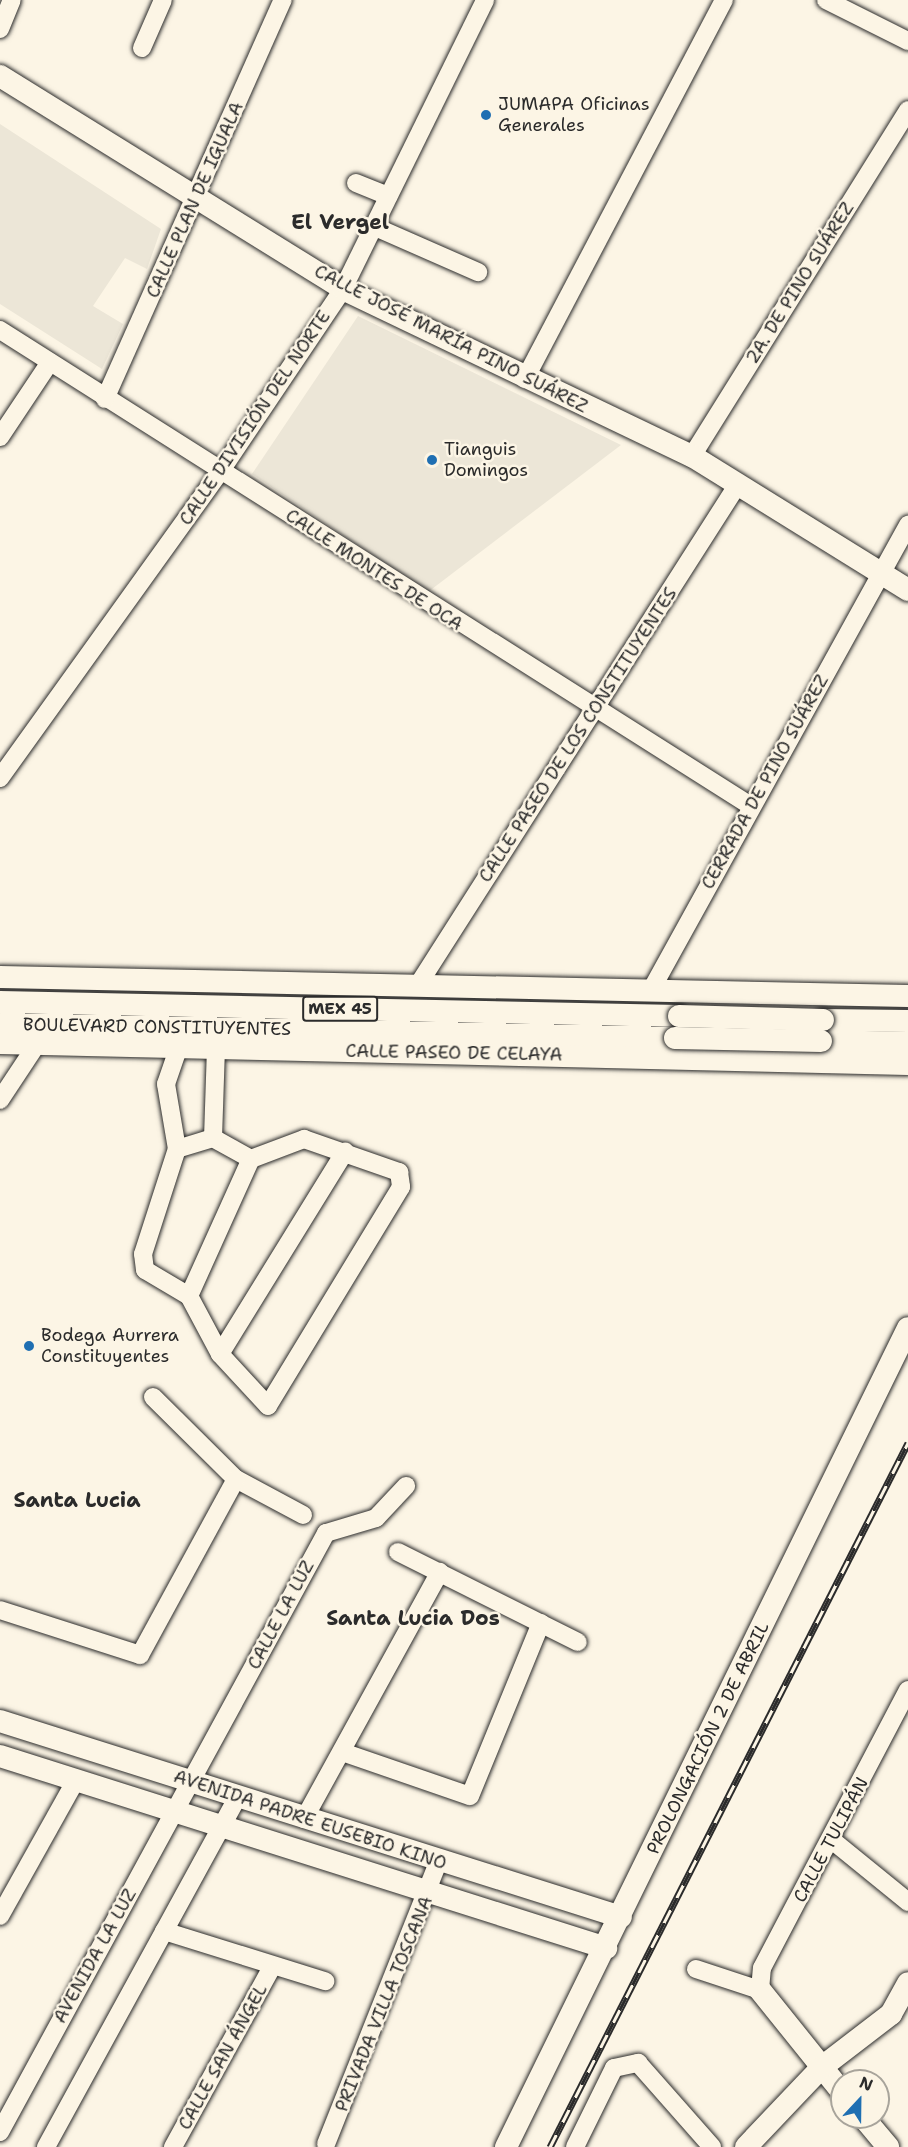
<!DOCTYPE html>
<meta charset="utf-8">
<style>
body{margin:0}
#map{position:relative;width:908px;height:2147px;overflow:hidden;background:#fcf5e5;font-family:"Shantell Sans",sans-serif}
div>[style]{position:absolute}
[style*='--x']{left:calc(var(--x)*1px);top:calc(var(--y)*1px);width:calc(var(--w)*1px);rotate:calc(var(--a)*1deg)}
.built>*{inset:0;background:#ece6d7}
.roads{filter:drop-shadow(0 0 2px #2b2b2b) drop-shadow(0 0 2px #2b2b2b)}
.minor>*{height:18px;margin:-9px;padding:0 9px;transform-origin:9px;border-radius:9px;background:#fcf5e5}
.major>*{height:22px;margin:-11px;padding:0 11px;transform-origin:11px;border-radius:11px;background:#fcf5e5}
.rail>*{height:7px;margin-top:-3.5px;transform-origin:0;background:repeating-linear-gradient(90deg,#fcf5e5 0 14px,#2b2b2b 0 28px);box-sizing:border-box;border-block:2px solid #2b2b2b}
.bridges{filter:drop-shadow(0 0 2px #2b2b2b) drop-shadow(0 0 2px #2b2b2b)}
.major-bridge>*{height:22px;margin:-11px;padding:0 11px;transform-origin:11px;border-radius:11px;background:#fcf5e5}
.dots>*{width:16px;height:16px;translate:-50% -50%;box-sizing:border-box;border:3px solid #fcf5e5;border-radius:50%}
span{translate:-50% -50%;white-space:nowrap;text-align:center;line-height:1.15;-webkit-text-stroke:5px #fcf5e5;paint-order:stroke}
.shield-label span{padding:2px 4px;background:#fcf5e5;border:2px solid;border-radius:4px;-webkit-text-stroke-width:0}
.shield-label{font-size:16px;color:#2b2b2b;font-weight:700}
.poi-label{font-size:18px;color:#2b2b2b}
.left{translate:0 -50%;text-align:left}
.street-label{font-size:18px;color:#2b2b2b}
.quarter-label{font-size:21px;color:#2b2b2b;font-weight:700}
.north{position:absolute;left:830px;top:2069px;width:60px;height:60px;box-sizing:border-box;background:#fcf5e5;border:2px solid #a8a49b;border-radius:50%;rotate:22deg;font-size:16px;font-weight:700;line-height:24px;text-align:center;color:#2b2b2b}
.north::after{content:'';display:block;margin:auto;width:21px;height:27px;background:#1f6fb2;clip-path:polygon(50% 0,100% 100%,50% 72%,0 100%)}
</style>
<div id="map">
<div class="built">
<i style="clip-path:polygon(0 124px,161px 229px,147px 269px,125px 258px,93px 306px,123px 324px,102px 369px,0 304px)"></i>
<i style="clip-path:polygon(358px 316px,621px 445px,428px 592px,252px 474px)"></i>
</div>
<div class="roads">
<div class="minor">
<i style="--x:826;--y:0;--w:92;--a:26.6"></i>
<i style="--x:0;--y:29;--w:31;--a:-68"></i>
<i style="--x:142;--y:48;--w:52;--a:-66.4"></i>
<i style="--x:356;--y:183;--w:35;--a:22"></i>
<i style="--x:373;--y:226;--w:115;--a:23.7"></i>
<i style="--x:0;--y:330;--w:889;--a:32.37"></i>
<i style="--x:525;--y:379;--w:428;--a:-62.3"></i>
<i style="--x:105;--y:399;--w:437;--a:-66"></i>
<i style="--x:0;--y:437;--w:90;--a:-56.3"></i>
<i style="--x:692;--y:456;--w:408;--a:-58"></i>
<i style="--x:0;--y:778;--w:377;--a:-54.3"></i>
<i style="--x:220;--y:472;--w:220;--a:-56.1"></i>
<i style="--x:343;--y:289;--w:322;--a:-63.8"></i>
<i style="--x:418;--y:985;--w:594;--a:-57.43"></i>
<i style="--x:650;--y:992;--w:534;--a:-61.08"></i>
<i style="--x:0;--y:1100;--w:67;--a:-56.5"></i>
<i style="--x:213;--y:1138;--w:90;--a:-88.1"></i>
<i style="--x:177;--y:1149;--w:38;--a:-17"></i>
<i style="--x:213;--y:1138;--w:43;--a:28.9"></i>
<i style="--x:251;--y:1159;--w:57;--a:-20.7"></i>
<i style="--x:304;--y:1139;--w:101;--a:19.2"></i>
<i style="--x:399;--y:1172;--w:15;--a:82"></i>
<i style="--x:401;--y:1187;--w:256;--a:121.3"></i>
<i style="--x:268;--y:1406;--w:71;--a:-132.7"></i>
<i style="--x:220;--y:1354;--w:66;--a:-118.1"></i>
<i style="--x:189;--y:1296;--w:51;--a:-149.4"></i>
<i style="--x:145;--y:1270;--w:16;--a:-97"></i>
<i style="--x:143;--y:1254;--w:110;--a:-72.1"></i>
<i style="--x:177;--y:1149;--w:66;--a:-99.6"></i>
<i style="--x:166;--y:1084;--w:39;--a:-71"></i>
<i style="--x:189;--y:1296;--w:150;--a:-65.7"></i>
<i style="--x:220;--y:1354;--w:238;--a:-58.3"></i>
<i style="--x:153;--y:1397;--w:117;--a:44.7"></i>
<i style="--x:236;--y:1479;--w:76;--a:28.2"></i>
<i style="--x:398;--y:1552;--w:201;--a:26.6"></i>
<i style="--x:0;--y:1610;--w:147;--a:17.8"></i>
<i style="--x:140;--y:1655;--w:200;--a:-61.4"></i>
<i style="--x:342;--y:1752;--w:135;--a:19"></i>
<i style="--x:470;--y:1796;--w:187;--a:-67.7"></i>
<i style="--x:304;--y:1819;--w:282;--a:-61.2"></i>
<i style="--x:833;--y:1841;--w:97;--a:39.1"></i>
<i style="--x:0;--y:1916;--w:156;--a:-60.8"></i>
<i style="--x:164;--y:1931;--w:169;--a:17.3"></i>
<i style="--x:696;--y:1969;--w:67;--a:18.2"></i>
<i style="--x:760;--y:1990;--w:22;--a:-85"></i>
<i style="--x:762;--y:1968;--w:314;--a:-62.3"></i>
<i style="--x:0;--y:2132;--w:682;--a:-61.44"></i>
<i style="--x:326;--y:1533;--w:52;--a:-16.7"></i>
<i style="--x:376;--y:1518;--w:44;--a:-46.8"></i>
<i style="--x:326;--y:2144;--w:303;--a:-68.3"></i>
<i style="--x:46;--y:2147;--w:399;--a:-61.3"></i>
<i style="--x:173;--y:2147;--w:205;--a:-61.2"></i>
<i style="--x:575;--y:2147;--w:88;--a:-63.7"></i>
<i style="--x:614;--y:2068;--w:25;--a:-12"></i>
<i style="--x:638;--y:2063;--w:112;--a:48.6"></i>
</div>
<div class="major">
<i style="--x:0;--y:76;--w:404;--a:31.8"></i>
<i style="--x:343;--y:289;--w:387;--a:25.6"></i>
<i style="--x:692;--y:456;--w:254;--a:31.8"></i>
<i style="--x:0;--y:977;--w:908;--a:1.2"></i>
<i style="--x:0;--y:1002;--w:679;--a:1.18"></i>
<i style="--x:823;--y:1020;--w:85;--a:0.7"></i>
<i style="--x:0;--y:1024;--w:675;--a:1.19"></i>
<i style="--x:821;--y:1041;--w:87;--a:1.3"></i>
<i style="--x:0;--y:1043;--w:908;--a:1.32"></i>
<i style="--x:0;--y:1721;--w:651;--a:17.52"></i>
<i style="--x:0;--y:1756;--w:636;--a:17.58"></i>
<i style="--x:760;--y:1990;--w:131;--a:51.2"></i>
<i style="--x:863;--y:2117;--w:39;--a:50"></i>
<i style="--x:506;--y:2147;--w:912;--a:-63.86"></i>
<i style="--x:746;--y:2147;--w:110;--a:-46.5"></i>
<i style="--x:822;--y:2067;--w:87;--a:-37.5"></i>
<i style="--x:891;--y:2014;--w:35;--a:-61"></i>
</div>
</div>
<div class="rail">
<i style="--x:550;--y:2147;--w:790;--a:-63.05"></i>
</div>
<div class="bridges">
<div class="major-bridge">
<i style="--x:679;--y:1016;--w:144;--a:1.6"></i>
<i style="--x:675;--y:1038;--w:146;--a:1.2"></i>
</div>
</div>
<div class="dots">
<i style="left:486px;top:115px;background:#1f6fb2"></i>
<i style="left:432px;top:460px;background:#1f6fb2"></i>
<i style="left:29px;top:1346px;background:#1f6fb2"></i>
</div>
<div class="shield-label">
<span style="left:340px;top:1009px">MEX 45</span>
</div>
<div class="poi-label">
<span class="left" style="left:498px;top:115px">JUMAPA Oficinas<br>Generales</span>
<span class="left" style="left:444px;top:460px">Tianguis<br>Domingos</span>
<span class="left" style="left:41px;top:1346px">Bodega Aurrera<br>Constituyentes</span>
</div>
<div class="street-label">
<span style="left:195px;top:200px;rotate:-66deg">CALLE PLAN DE IGUALA</span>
<span style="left:800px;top:283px;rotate:-58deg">2A. DE PINO SUÁREZ</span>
<span style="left:451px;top:339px;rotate:27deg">CALLE JOSÉ MARÍA PINO SUÁREZ</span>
<span style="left:255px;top:418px;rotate:-56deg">CALLE DIVISIÓN DEL NORTE</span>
<span style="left:374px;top:570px;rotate:33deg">CALLE MONTES DE OCA</span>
<span style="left:578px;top:735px;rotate:-57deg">CALLE PASEO DE LOS CONSTITUYENTES</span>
<span style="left:765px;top:782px;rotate:-61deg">CERRADA DE PINO SUÁREZ</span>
<span style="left:157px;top:1027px;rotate:1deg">BOULEVARD CONSTITUYENTES</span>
<span style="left:454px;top:1053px;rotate:1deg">CALLE PASEO DE CELAYA</span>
<span style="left:281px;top:1615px;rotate:-62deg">CALLE LA LUZ</span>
<span style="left:708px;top:1738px;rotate:-64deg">PROLONGACIÓN 2 DE ABRIL</span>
<span style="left:310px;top:1820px;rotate:18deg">AVENIDA PADRE EUSEBIO KINO</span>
<span style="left:831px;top:1840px;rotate:-62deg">CALLE TULIPÁN</span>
<span style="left:95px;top:1956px;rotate:-61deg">AVENIDA LA LUZ</span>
<span style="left:384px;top:2004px;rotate:-68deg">PRIVADA VILLA TOSCANA</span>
<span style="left:223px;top:2057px;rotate:-61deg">CALLE SAN ÁNGEL</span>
</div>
<div class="quarter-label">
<span style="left:340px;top:222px">El Vergel</span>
<span style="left:77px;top:1500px">Santa Lucia</span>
<span style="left:413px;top:1618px">Santa Lucia Dos</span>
</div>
<div class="north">N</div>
</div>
